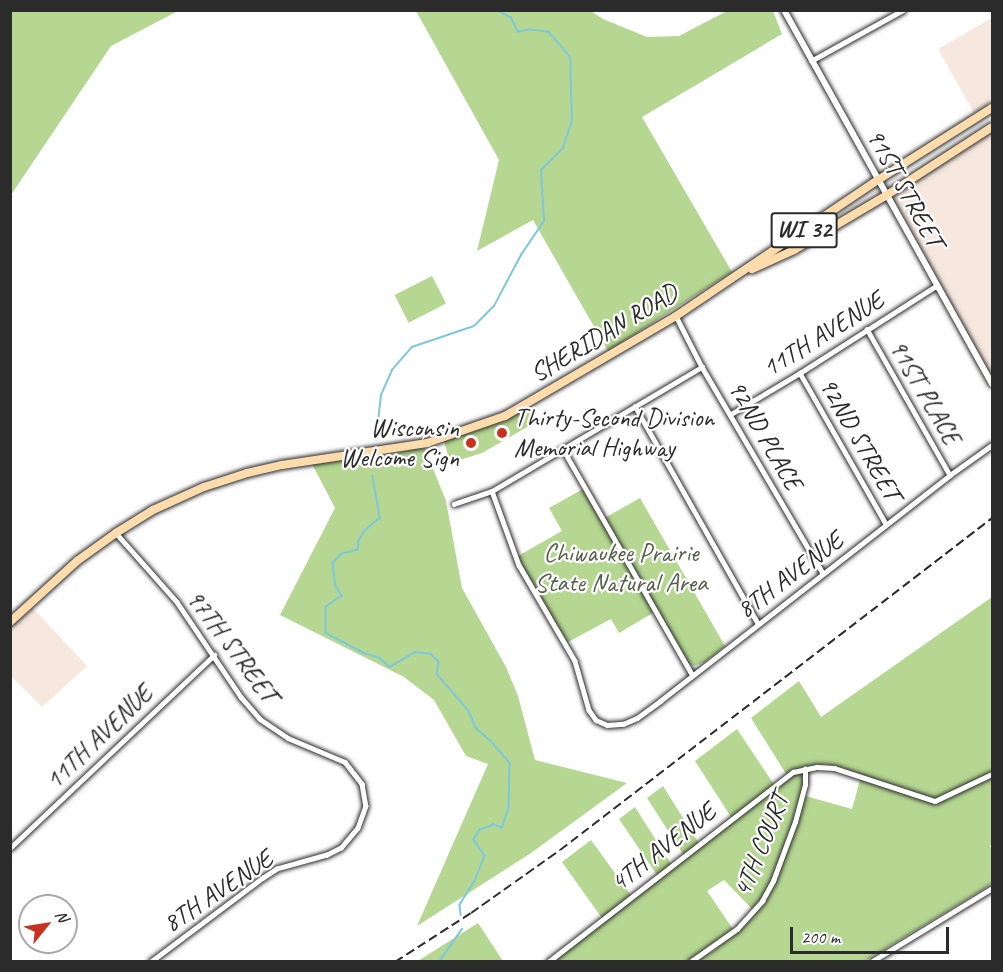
<!DOCTYPE html>
<style>
body{margin:0}
#map{position:relative;width:1003px;height:972px;overflow:hidden;background:#fff;font-family:Caveat,sans-serif}
div>[style]{position:absolute}
[style*='--x']{left:calc(var(--x)*1px);top:calc(var(--y)*1px);width:calc(var(--w)*1px);rotate:calc(var(--a)*1deg)}
.built>*{inset:0;background:#f6e8de}
.green>*{inset:0;background:#b5d791;transform-origin:0 0}
.stream>*{height:1.5px;margin:-0.75px;padding:0 0.75px;transform-origin:0.75px;border-radius:0.75px;background:#7dc8dc}
.roads{filter:drop-shadow(0 0 2px #2b2b2b) drop-shadow(0 0 2px #2b2b2b)}
.minor>*{height:4.5px;margin:-2.25px;padding:0 2.25px;transform-origin:2.25px;border-radius:2.25px;background:#fff}
.tertiary>*{height:6px;margin:-3px;padding:0 3px;transform-origin:3px;border-radius:3px;background:#fff}
.primary>*{height:8px;margin:-4px;padding:0 4px;transform-origin:4px;border-radius:4px;background:#fcdcac}
.rail>*{height:1.5px;margin-top:-0.75px;transform-origin:0;background:repeating-linear-gradient(90deg,#2b2b2b 0 9px,transparent 0 13.5px)}
.dots>*{width:16px;height:16px;translate:-50% -50%;box-sizing:border-box;border:3px solid #fff;border-radius:50%}
span{translate:-50% -50%;white-space:nowrap;text-align:center;line-height:1.15;-webkit-text-stroke:4.5px #fff;paint-order:stroke}
.shield-label span{padding:2px 4px;background:#fff;border:2px solid;border-radius:4px;-webkit-text-stroke-width:0}
.shield-label{font-size:24px;color:#2b2b2b;font-weight:700}
.street-label{font-size:26px;color:#2b2b2b}
.poi-label{font-size:26px;color:#2b2b2b}
.left{translate:0 -50%;text-align:left}
.right{translate:-100% -50%;text-align:right}
.park-label{font-size:26px;color:#545f4a}
.frame{position:absolute;inset:0;border:12px solid #2b2b2b;pointer-events:none}
.north{position:absolute;left:18px;top:894px;width:60px;height:60px;box-sizing:border-box;background:#fff;border:2px solid #aaa;border-radius:50%;rotate:60deg;font-size:16px;font-weight:700;line-height:24px;text-align:center;color:#2b2b2b}
.north::after{content:'';display:block;margin:auto;width:21px;height:27px;background:#c8321e;clip-path:polygon(50% 0,100% 100%,50% 72%,0 100%)}
.scale{position:absolute;left:790px;top:927px;width:159px;height:27px;box-sizing:border-box;border:3px solid #2b2b2b;border-top:0;padding-left:8px;font-size:18px;line-height:21px;white-space:nowrap;color:#2b2b2b;-webkit-text-stroke:4px #fff;paint-order:stroke}
</style>
<div id="map">
<div class="built">
<i style="clip-path:polygon(992px 18px,992px 101px,974px 113px,938px 49px)"></i>
<i style="clip-path:polygon(992px 133px,992px 378px,894px 200px,904px 189px)"></i>
<i style="clip-path:polygon(31px 606px,87px 666px,42px 707px,11px 676px,11px 625px)"></i>
</div>
<div class="green">
<i style="clip-path:polygon(11px 10px,178px 11px,111px 46px,11px 195px)"></i>
<i style="clip-path:polygon(416px 11px,591px 11px,603px 19px,647px 37px,679px 36px,727px 11px,773px 11px,782px 34px,642px 117px,732px 272px,608px 351px,533px 220px,477px 251px,499px 160px)"></i>
<i style="left:432px;top:276px;width:31px;height:42px;rotate:63deg"></i>
<i style="clip-path:polygon(527px 408px,536px 422px,482px 453px,450px 463px,444px 441px,497px 422px)"></i>
<i style="clip-path:polygon(424px 446px,446px 501px,462px 588px,506px 667px,518px 696px,535px 760px,627px 783px,531px 853px,417px 926px,488px 764px,466px 756px,434px 700px,404px 677px,280px 615px,335px 508px,312px 464px,389px 455px)"></i>
<i style="clip-path:polygon(583px 489px,601px 520px,640px 498px,725px 646px,705px 662px,694px 666px,689px 664px,658px 610px,619px 633px,611px 619px,568px 642px,532px 586px,518px 556px,562px 531px,549px 508px)"></i>
<i style="clip-path:polygon(evenodd,992px 597px,992px 844px,990px 846px,992px 851px,992px 884px,865px 961px,696px 961px,712px 952px,755px 912px,724px 880px,707px 891px,733px 929px,687px 961px,553px 962px,604px 921px,562px 862px,591px 840px,633px 898px,659px 878px,619px 819px,635px 807px,673px 867px,685px 857px,647px 798px,663px 786px,700px 845px,733px 820px,695px 761px,737px 729px,775px 786px,788px 777px,751px 718px,799px 681px,821px 717px,992px 597px,826px 764px,861px 776px,852px 809px,802px 795px,803px 780px,799px 768px,826px 764px)"></i>
<i style="clip-path:polygon(478px 923px,503px 961px,417px 961px,421px 959px)"></i>
</div>
<div class="stream">
<i style="--x:376;--y:440;--w:45;--a:-83.7"></i>
<i style="--x:381;--y:395;--w:27;--a:-66"></i>
<i style="--x:392;--y:370;--w:30;--a:-49"></i>
<i style="--x:412;--y:347;--w:65;--a:-18.7"></i>
<i style="--x:474;--y:326;--w:28;--a:-45"></i>
<i style="--x:494;--y:306;--w:58;--a:-62.1"></i>
<i style="--x:521;--y:255;--w:41;--a:-55.9"></i>
<i style="--x:544;--y:221;--w:51;--a:-93.4"></i>
<i style="--x:541;--y:170;--w:31;--a:-45"></i>
<i style="--x:563;--y:148;--w:28;--a:-72"></i>
<i style="--x:572;--y:121;--w:64;--a:-91.8"></i>
<i style="--x:570;--y:57;--w:33;--a:-131"></i>
<i style="--x:548;--y:32;--w:19;--a:-174"></i>
<i style="--x:529;--y:30;--w:11;--a:170"></i>
<i style="--x:518;--y:32;--w:16;--a:-117"></i>
<i style="--x:511;--y:18;--w:17;--a:-152"></i>
<i style="--x:373;--y:476;--w:43;--a:80.5"></i>
<i style="--x:380;--y:518;--w:20;--a:139"></i>
<i style="--x:365;--y:531;--w:12;--a:121"></i>
<i style="--x:359;--y:541;--w:9;--a:96"></i>
<i style="--x:358;--y:550;--w:16;--a:166"></i>
<i style="--x:342;--y:554;--w:13;--a:135"></i>
<i style="--x:333;--y:563;--w:23;--a:83"></i>
<i style="--x:336;--y:586;--w:12;--a:59"></i>
<i style="--x:342;--y:596;--w:19;--a:145"></i>
<i style="--x:326;--y:607;--w:26;--a:90"></i>
<i style="--x:326;--y:633;--w:43;--a:27.8"></i>
<i style="--x:364;--y:653;--w:17;--a:17"></i>
<i style="--x:380;--y:658;--w:13;--a:42"></i>
<i style="--x:390;--y:667;--w:29;--a:-31"></i>
<i style="--x:415;--y:652;--w:16;--a:7"></i>
<i style="--x:431;--y:654;--w:11;--a:45"></i>
<i style="--x:439;--y:662;--w:12;--a:99"></i>
<i style="--x:437;--y:674;--w:49;--a:49.1"></i>
<i style="--x:469;--y:711;--w:18;--a:68"></i>
<i style="--x:476;--y:728;--w:20;--a:41"></i>
<i style="--x:491;--y:741;--w:29;--a:49"></i>
<i style="--x:510;--y:763;--w:45;--a:91.3"></i>
<i style="--x:509;--y:808;--w:21;--a:109"></i>
<i style="--x:502;--y:828;--w:9;--a:-159"></i>
<i style="--x:494;--y:825;--w:15;--a:160"></i>
<i style="--x:480;--y:830;--w:12;--a:121"></i>
<i style="--x:474;--y:840;--w:19;--a:55"></i>
<i style="--x:485;--y:856;--w:27;--a:112"></i>
<i style="--x:475;--y:881;--w:28;--a:122"></i>
<i style="--x:460;--y:905;--w:10;--a:84"></i>
<i style="--x:439;--y:962;--w:40;--a:-55.1"></i>
</div>
<div class="roads">
<div class="minor">
<i style="--x:811;--y:61;--w:105;--a:-29"></i>
<i style="--x:676;--y:316;--w:57;--a:63"></i>
<i style="--x:702;--y:367;--w:239;--a:59.6"></i>
<i style="--x:867;--y:329;--w:168;--a:60.4"></i>
<i style="--x:800;--y:373;--w:174;--a:60.3"></i>
<i style="--x:635;--y:406;--w:249;--a:60.5"></i>
<i style="--x:731;--y:414;--w:80;--a:-30.7"></i>
<i style="--x:800;--y:373;--w:161;--a:-32.6"></i>
<i style="--x:563;--y:449;--w:259;--a:60.2"></i>
<i style="--x:492;--y:491;--w:79;--a:70"></i>
<i style="--x:519;--y:565;--w:111;--a:59.7"></i>
<i style="--x:575;--y:661;--w:51;--a:74.1"></i>
<i style="--x:589;--y:710;--w:12;--a:55"></i>
<i style="--x:596;--y:720;--w:12;--a:24"></i>
<i style="--x:607;--y:725;--w:16;--a:-4"></i>
<i style="--x:623;--y:724;--w:15;--a:-23"></i>
<i style="--x:637;--y:718;--w:29;--a:-36"></i>
<i style="--x:660;--y:701;--w:368;--a:-37.9"></i>
<i style="--x:950;--y:475;--w:52;--a:-35.5"></i>
<i style="--x:454;--y:504;--w:40;--a:-18.9"></i>
<i style="--x:492;--y:491;--w:244;--a:-30.6"></i>
<i style="--x:116;--y:533;--w:92;--a:48.5"></i>
<i style="--x:177;--y:602;--w:115;--a:56"></i>
<i style="--x:241;--y:697;--w:29;--a:49"></i>
<i style="--x:260;--y:719;--w:34;--a:34"></i>
<i style="--x:288;--y:738;--w:62;--a:22.8"></i>
<i style="--x:345;--y:762;--w:28;--a:52"></i>
<i style="--x:362;--y:784;--w:22;--a:80"></i>
<i style="--x:366;--y:806;--w:23;--a:110"></i>
<i style="--x:358;--y:828;--w:26;--a:130"></i>
<i style="--x:341;--y:848;--w:16;--a:153"></i>
<i style="--x:327;--y:855;--w:52;--a:164.4"></i>
<i style="--x:277;--y:869;--w:17;--a:147"></i>
<i style="--x:263;--y:878;--w:140;--a:143.1"></i>
<i style="--x:10;--y:848;--w:281;--a:-43.4"></i>
<i style="--x:548;--y:962;--w:310;--a:-37.8"></i>
<i style="--x:793;--y:772;--w:25;--a:-12"></i>
<i style="--x:817;--y:767;--w:17;--a:3"></i>
<i style="--x:834;--y:768;--w:106;--a:18.1"></i>
<i style="--x:935;--y:801;--w:63;--a:-25.3"></i>
<i style="--x:690;--y:962;--w:57;--a:-35.1"></i>
<i style="--x:737;--y:929;--w:38;--a:-48"></i>
<i style="--x:762;--y:901;--w:23;--a:-61"></i>
<i style="--x:773;--y:881;--w:63;--a:-69.6"></i>
<i style="--x:795;--y:822;--w:38;--a:-75"></i>
<i style="--x:805;--y:785;--w:16;--a:-90"></i>
<i style="--x:871;--y:962;--w:142;--a:-31.4"></i>
</div>
<div class="tertiary">
<i style="--x:784;--y:10;--w:428;--a:60.9"></i>
</div>
<div class="primary">
<i style="--x:752;--y:269;--w:46;--a:-24.3"></i>
<i style="--x:794;--y:250;--w:108;--a:-30.6"></i>
<i style="--x:887;--y:195;--w:125;--a:-32.9"></i>
<i style="--x:10;--y:622;--w:91;--a:-42.3"></i>
<i style="--x:77;--y:561;--w:48;--a:-35.7"></i>
<i style="--x:116;--y:533;--w:44;--a:-31.9"></i>
<i style="--x:153;--y:510;--w:56;--a:-24.3"></i>
<i style="--x:204;--y:487;--w:45;--a:-18"></i>
<i style="--x:247;--y:473;--w:36;--a:-13"></i>
<i style="--x:282;--y:465;--w:147;--a:-8.6"></i>
<i style="--x:427;--y:443;--w:83;--a:-19.1"></i>
<i style="--x:505;--y:416;--w:198;--a:-30.3"></i>
<i style="--x:676;--y:316;--w:244;--a:-34"></i>
<i style="--x:878;--y:180;--w:135;--a:-32.3"></i>
</div>
</div>
<div class="rail">
<i style="--x:395;--y:962;--w:90;--a:-32.8"></i>
<i style="--x:471;--y:913;--w:109;--a:-35.3"></i>
<i style="--x:560;--y:850;--w:545;--a:-37.54"></i>
</div>
<div class="dots">
<i style="left:502px;top:433px;background:#c8321e"></i>
<i style="left:471px;top:443px;background:#c8321e"></i>
</div>
<div class="shield-label">
<span style="left:804px;top:230px">WI 32</span>
</div>
<div class="street-label">
<span style="left:905px;top:188px;rotate:61deg">91ST STREET</span>
<span style="left:604px;top:333px;rotate:-31deg">SHERIDAN ROAD</span>
<span style="left:823px;top:334px;rotate:-32deg">11TH AVENUE</span>
<span style="left:925px;top:392px;rotate:60deg">91ST PLACE</span>
<span style="left:765px;top:435px;rotate:60deg">92ND PLACE</span>
<span style="left:860px;top:439px;rotate:60deg">92ND STREET</span>
<span style="left:790px;top:575px;rotate:-37deg">8TH AVENUE</span>
<span style="left:232px;top:646px;rotate:53deg">97TH STREET</span>
<span style="left:99px;top:737px;rotate:-44deg">11TH AVENUE</span>
<span style="left:761px;top:845px;rotate:-68deg">4TH COURT</span>
<span style="left:663px;top:847px;rotate:-38deg">4TH AVENUE</span>
<span style="left:218px;top:891px;rotate:-34deg">8TH AVENUE</span>
</div>
<div class="poi-label">
<span class="left" style="left:514px;top:433px">Thirty-Second Division<br>Memorial Highway</span>
<span class="right" style="left:459px;top:443px">Wisconsin<br>Welcome Sign</span>
</div>
<div class="park-label">
<span style="left:621px;top:568px">Chiwaukee Prairie<br>State Natural Area</span>
</div>
<div class="frame"></div>
<div class="north">N</div>
<div class="scale">200 m</div>
</div>
